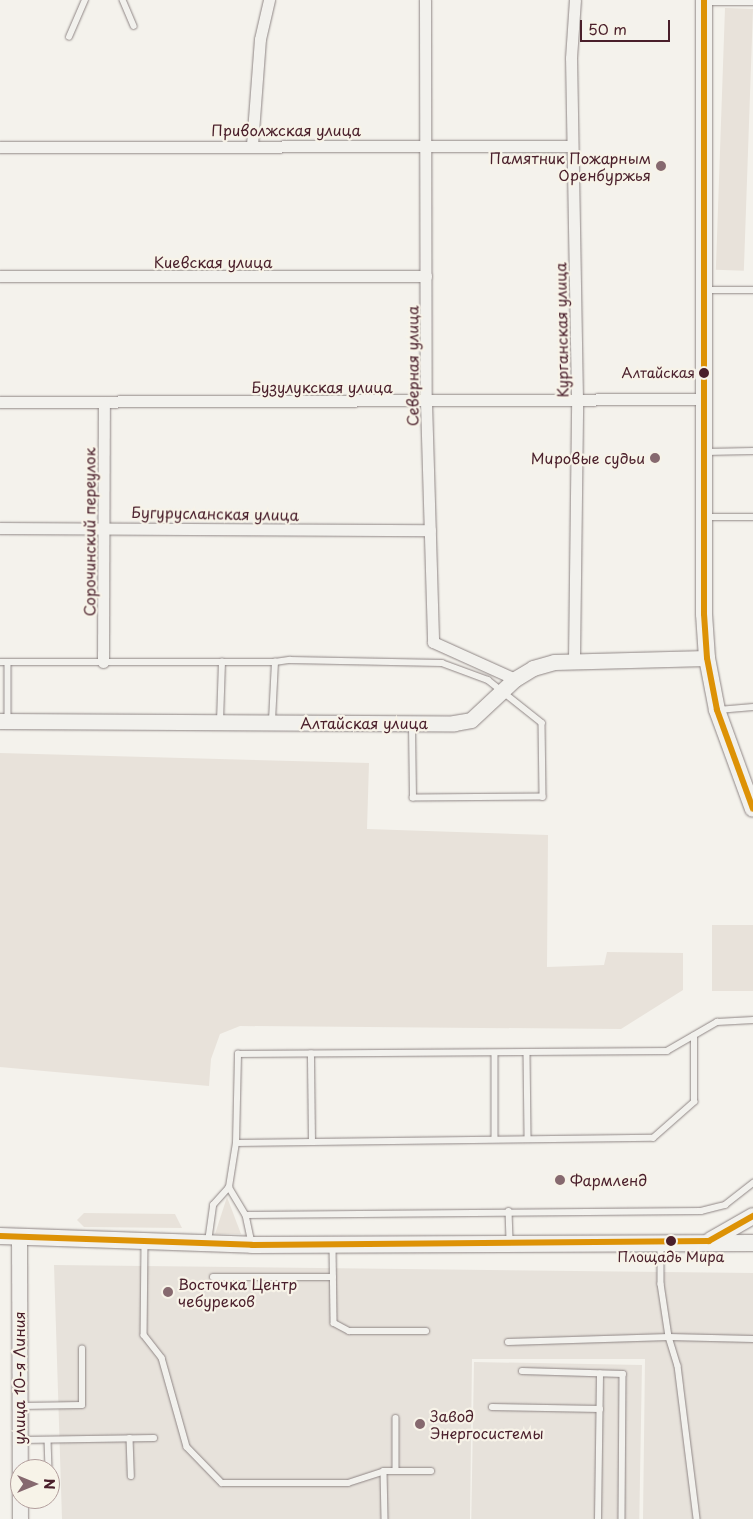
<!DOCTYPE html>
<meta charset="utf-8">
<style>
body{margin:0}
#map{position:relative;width:753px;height:1519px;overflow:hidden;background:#f4f2ec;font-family:"Playpen Sans",sans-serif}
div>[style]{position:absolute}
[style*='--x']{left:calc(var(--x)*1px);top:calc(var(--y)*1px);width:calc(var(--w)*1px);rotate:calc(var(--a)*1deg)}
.built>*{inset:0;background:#e7e2db;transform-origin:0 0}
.green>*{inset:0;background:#e8e2da;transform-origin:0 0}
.roads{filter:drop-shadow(0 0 1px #8f8685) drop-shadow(0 0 1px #8f8685)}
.service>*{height:5.5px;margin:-2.75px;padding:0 2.75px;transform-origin:2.75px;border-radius:2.75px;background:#f2f1ed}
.minor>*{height:11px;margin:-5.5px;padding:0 5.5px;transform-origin:5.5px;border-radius:5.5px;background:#f2f1ed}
.tertiary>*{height:15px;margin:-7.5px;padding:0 7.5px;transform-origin:7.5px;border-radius:7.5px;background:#f2f1ed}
.secondary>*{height:16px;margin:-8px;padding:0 8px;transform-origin:8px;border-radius:8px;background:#f2f1ed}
.bus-1>*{height:6px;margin:-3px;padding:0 3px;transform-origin:3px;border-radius:3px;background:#dd9206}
.dots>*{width:14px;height:14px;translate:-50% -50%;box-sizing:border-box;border:2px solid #f7f3e8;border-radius:50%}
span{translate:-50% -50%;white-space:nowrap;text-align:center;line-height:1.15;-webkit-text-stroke:4.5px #f7f3e8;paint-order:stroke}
.bus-label{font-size:14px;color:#4a1f2b}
.right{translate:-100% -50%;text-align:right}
.street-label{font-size:15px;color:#4a1f2b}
.poi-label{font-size:15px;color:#4a1f2b}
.left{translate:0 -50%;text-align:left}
.north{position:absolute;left:10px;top:1459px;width:50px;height:50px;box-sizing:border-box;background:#f7f3e8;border:1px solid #b29e9c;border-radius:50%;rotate:90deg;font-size:14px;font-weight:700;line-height:20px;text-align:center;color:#4a1f2b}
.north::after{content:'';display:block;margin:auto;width:18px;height:22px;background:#86696f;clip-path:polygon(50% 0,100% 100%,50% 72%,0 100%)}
.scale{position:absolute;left:580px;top:20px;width:90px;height:22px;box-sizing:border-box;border:2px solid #4a1f2b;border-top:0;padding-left:6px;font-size:15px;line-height:18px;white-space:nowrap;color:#4a1f2b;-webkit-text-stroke:4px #f7f3e8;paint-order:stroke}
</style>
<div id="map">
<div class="built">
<i style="clip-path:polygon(54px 1265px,753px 1273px,753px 1519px,643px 1519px,645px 1359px,472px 1359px,470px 1519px,62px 1519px)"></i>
<i style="left:474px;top:1362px;width:168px;height:157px;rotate:1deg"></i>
</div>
<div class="green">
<i style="left:725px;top:8px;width:28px;height:262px;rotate:2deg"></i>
<i style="clip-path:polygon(0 753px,369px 763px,367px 829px,548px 835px,547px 967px,604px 965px,607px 952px,683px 953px,683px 990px,621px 1029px,240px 1026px,220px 1034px,211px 1059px,209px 1086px,0 1067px)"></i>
<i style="left:712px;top:925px;width:41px;height:66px"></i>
<i style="clip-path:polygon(227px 1197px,241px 1234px,215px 1234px)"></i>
<i style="clip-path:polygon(84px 1213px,175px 1214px,182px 1228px,84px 1227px,77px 1220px)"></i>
</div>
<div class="roads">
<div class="service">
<i style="--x:123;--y:0;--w:28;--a:67"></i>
<i style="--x:705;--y:2;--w:48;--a:0"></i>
<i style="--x:69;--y:37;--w:40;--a:-66.6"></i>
<i style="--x:705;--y:290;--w:48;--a:0"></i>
<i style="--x:705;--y:452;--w:48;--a:-1.2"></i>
<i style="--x:705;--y:517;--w:48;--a:0"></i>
<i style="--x:0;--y:662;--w:275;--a:0"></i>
<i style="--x:8;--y:662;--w:57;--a:90"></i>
<i style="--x:718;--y:710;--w:35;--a:-5"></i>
<i style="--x:272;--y:721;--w:59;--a:-87.1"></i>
<i style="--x:275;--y:662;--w:15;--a:-8"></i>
<i style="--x:290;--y:660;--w:152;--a:1.1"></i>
<i style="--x:442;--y:663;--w:49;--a:20.3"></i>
<i style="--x:488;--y:680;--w:69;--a:38.5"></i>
<i style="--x:542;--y:723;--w:74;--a:89.2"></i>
<i style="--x:543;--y:797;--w:130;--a:179.6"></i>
<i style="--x:413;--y:798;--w:74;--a:-90.8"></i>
<i style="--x:220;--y:722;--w:60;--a:-88.1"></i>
<i style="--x:495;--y:1053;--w:85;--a:90"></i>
<i style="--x:527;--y:1053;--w:84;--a:89.3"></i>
<i style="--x:312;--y:1142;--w:341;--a:-0.7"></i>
<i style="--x:653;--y:1138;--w:55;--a:-41.3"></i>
<i style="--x:694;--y:1102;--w:66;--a:-90"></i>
<i style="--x:236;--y:1143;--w:76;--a:-0.8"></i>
<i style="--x:312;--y:1142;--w:88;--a:-90.7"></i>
<i style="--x:229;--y:1187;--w:45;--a:-81"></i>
<i style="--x:236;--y:1143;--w:89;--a:-88.7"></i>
<i style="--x:238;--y:1054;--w:429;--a:-0.4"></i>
<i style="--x:667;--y:1051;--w:58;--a:-30.1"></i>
<i style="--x:717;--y:1022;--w:36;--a:-3"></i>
<i style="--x:509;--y:1211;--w:31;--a:88"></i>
<i style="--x:246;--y:1215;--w:455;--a:-0.5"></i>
<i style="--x:701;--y:1211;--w:25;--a:-14"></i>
<i style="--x:725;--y:1205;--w:36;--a:-38"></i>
<i style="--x:208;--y:1242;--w:37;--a:-82"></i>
<i style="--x:213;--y:1205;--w:24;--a:-48"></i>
<i style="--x:229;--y:1187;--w:33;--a:59"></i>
<i style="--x:246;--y:1215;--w:29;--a:78"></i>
<i style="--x:145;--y:1244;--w:91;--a:90.6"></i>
<i style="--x:144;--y:1335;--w:29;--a:52"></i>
<i style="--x:162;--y:1358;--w:92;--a:74.3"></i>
<i style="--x:187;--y:1447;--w:50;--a:45.8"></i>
<i style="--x:222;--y:1483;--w:126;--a:0"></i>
<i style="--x:348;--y:1483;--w:38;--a:-18"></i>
<i style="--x:384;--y:1471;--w:47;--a:0"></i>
<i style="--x:661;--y:1244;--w:40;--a:90"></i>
<i style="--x:661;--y:1284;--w:54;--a:81.4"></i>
<i style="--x:669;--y:1337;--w:30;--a:73"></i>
<i style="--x:678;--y:1366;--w:154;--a:82.9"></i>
<i style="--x:333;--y:1247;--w:76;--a:89.2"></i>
<i style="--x:334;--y:1323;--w:17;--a:28"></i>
<i style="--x:349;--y:1331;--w:77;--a:0"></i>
<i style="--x:213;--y:1277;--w:120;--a:0"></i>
<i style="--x:508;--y:1342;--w:161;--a:-1.8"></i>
<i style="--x:669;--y:1337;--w:84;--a:1.4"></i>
<i style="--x:522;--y:1371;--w:101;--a:1.7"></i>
<i style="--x:623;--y:1374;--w:145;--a:90.4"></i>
<i style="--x:21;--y:1406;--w:61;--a:-0.9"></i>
<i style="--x:82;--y:1405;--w:56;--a:-90"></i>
<i style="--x:492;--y:1407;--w:108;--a:1.1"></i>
<i style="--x:396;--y:1418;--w:53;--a:90"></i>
<i style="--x:130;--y:1438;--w:38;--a:88"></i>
<i style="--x:22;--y:1440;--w:132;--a:-0.9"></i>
<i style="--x:48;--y:1440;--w:29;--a:88"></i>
<i style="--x:384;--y:1471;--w:48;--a:88.8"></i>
<i style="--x:598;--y:1519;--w:145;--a:-89.2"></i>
</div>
<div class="minor">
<i style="--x:425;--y:0;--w:402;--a:89.9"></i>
<i style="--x:426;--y:402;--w:240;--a:88.3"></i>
<i style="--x:433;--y:642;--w:90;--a:24.3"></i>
<i style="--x:252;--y:145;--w:106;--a:-85.7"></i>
<i style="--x:260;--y:39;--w:40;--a:-77"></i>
<i style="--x:0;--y:147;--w:572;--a:-0.1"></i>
<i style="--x:0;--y:276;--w:426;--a:0"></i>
<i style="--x:0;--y:402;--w:703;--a:-0.24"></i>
<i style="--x:0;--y:528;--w:430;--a:0.3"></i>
<i style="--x:574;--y:660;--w:261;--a:-89.3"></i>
<i style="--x:577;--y:399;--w:341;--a:-91"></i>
<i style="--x:571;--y:58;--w:58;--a:-86.1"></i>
<i style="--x:103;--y:662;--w:260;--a:-89.8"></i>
</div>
<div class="tertiary">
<i style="--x:0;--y:721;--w:454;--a:0.3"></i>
<i style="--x:454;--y:723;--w:17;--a:-10"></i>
<i style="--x:471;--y:720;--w:60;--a:-43"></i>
<i style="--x:515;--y:679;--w:21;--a:-31"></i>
<i style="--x:533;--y:668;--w:22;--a:-16"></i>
<i style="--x:554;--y:662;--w:153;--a:-1.5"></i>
<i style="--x:19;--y:1237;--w:282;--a:89.8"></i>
</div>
<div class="secondary">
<i style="--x:704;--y:0;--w:614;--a:90"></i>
<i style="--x:704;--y:614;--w:44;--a:86.1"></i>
<i style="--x:707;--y:658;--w:53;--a:79.1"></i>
<i style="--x:717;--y:710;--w:105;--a:70"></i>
<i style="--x:0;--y:1236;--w:252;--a:2"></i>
<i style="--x:252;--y:1245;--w:501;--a:-0.23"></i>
<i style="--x:711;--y:1240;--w:48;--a:-29.7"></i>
</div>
</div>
<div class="bus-1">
<i style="--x:704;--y:0;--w:614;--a:90"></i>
<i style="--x:704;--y:614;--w:44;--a:86.1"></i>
<i style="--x:707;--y:658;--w:53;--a:79.1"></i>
<i style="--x:717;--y:710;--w:105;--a:70"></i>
<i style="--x:0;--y:1236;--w:252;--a:2"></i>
<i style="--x:252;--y:1245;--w:457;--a:-0.5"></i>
<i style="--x:709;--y:1241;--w:51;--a:-29.6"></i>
</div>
<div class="dots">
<i style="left:661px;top:166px;background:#86696f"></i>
<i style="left:704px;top:373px;background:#4a1f2b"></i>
<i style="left:655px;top:458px;background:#86696f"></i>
<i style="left:560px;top:1180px;background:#86696f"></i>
<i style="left:671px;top:1241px;background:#4a1f2b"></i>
<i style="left:168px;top:1292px;background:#86696f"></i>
<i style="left:420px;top:1424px;background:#86696f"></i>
</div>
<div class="bus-label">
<span class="right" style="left:695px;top:373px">Алтайская</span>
<span style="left:671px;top:1257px">Площадь Мира</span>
</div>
<div class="street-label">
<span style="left:286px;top:130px">Приволжская улица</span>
<span style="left:213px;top:262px">Киевская улица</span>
<span style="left:561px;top:330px;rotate:-91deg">Курганская улица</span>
<span style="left:412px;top:366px;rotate:-90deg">Северная улица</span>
<span style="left:322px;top:387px">Бузулукская улица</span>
<span style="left:215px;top:513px;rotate:1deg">Бугурусланская улица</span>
<span style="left:89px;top:532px;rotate:-90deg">Сорочинский переулок</span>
<span style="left:364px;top:723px">Алтайская улица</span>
<span style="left:19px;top:1378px;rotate:-90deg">улица 10-я Линия</span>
</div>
<div class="poi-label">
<span class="right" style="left:651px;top:166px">Памятник Пожарным<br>Оренбуржья</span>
<span class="right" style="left:645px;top:458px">Мировые судьи</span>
<span class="left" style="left:570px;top:1180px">Фармленд</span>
<span class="left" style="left:178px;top:1292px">Восточка Центр<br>чебуреков</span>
<span class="left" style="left:430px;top:1424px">Завод<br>Энергосистемы</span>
</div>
<div class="north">N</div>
<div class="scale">50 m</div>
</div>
